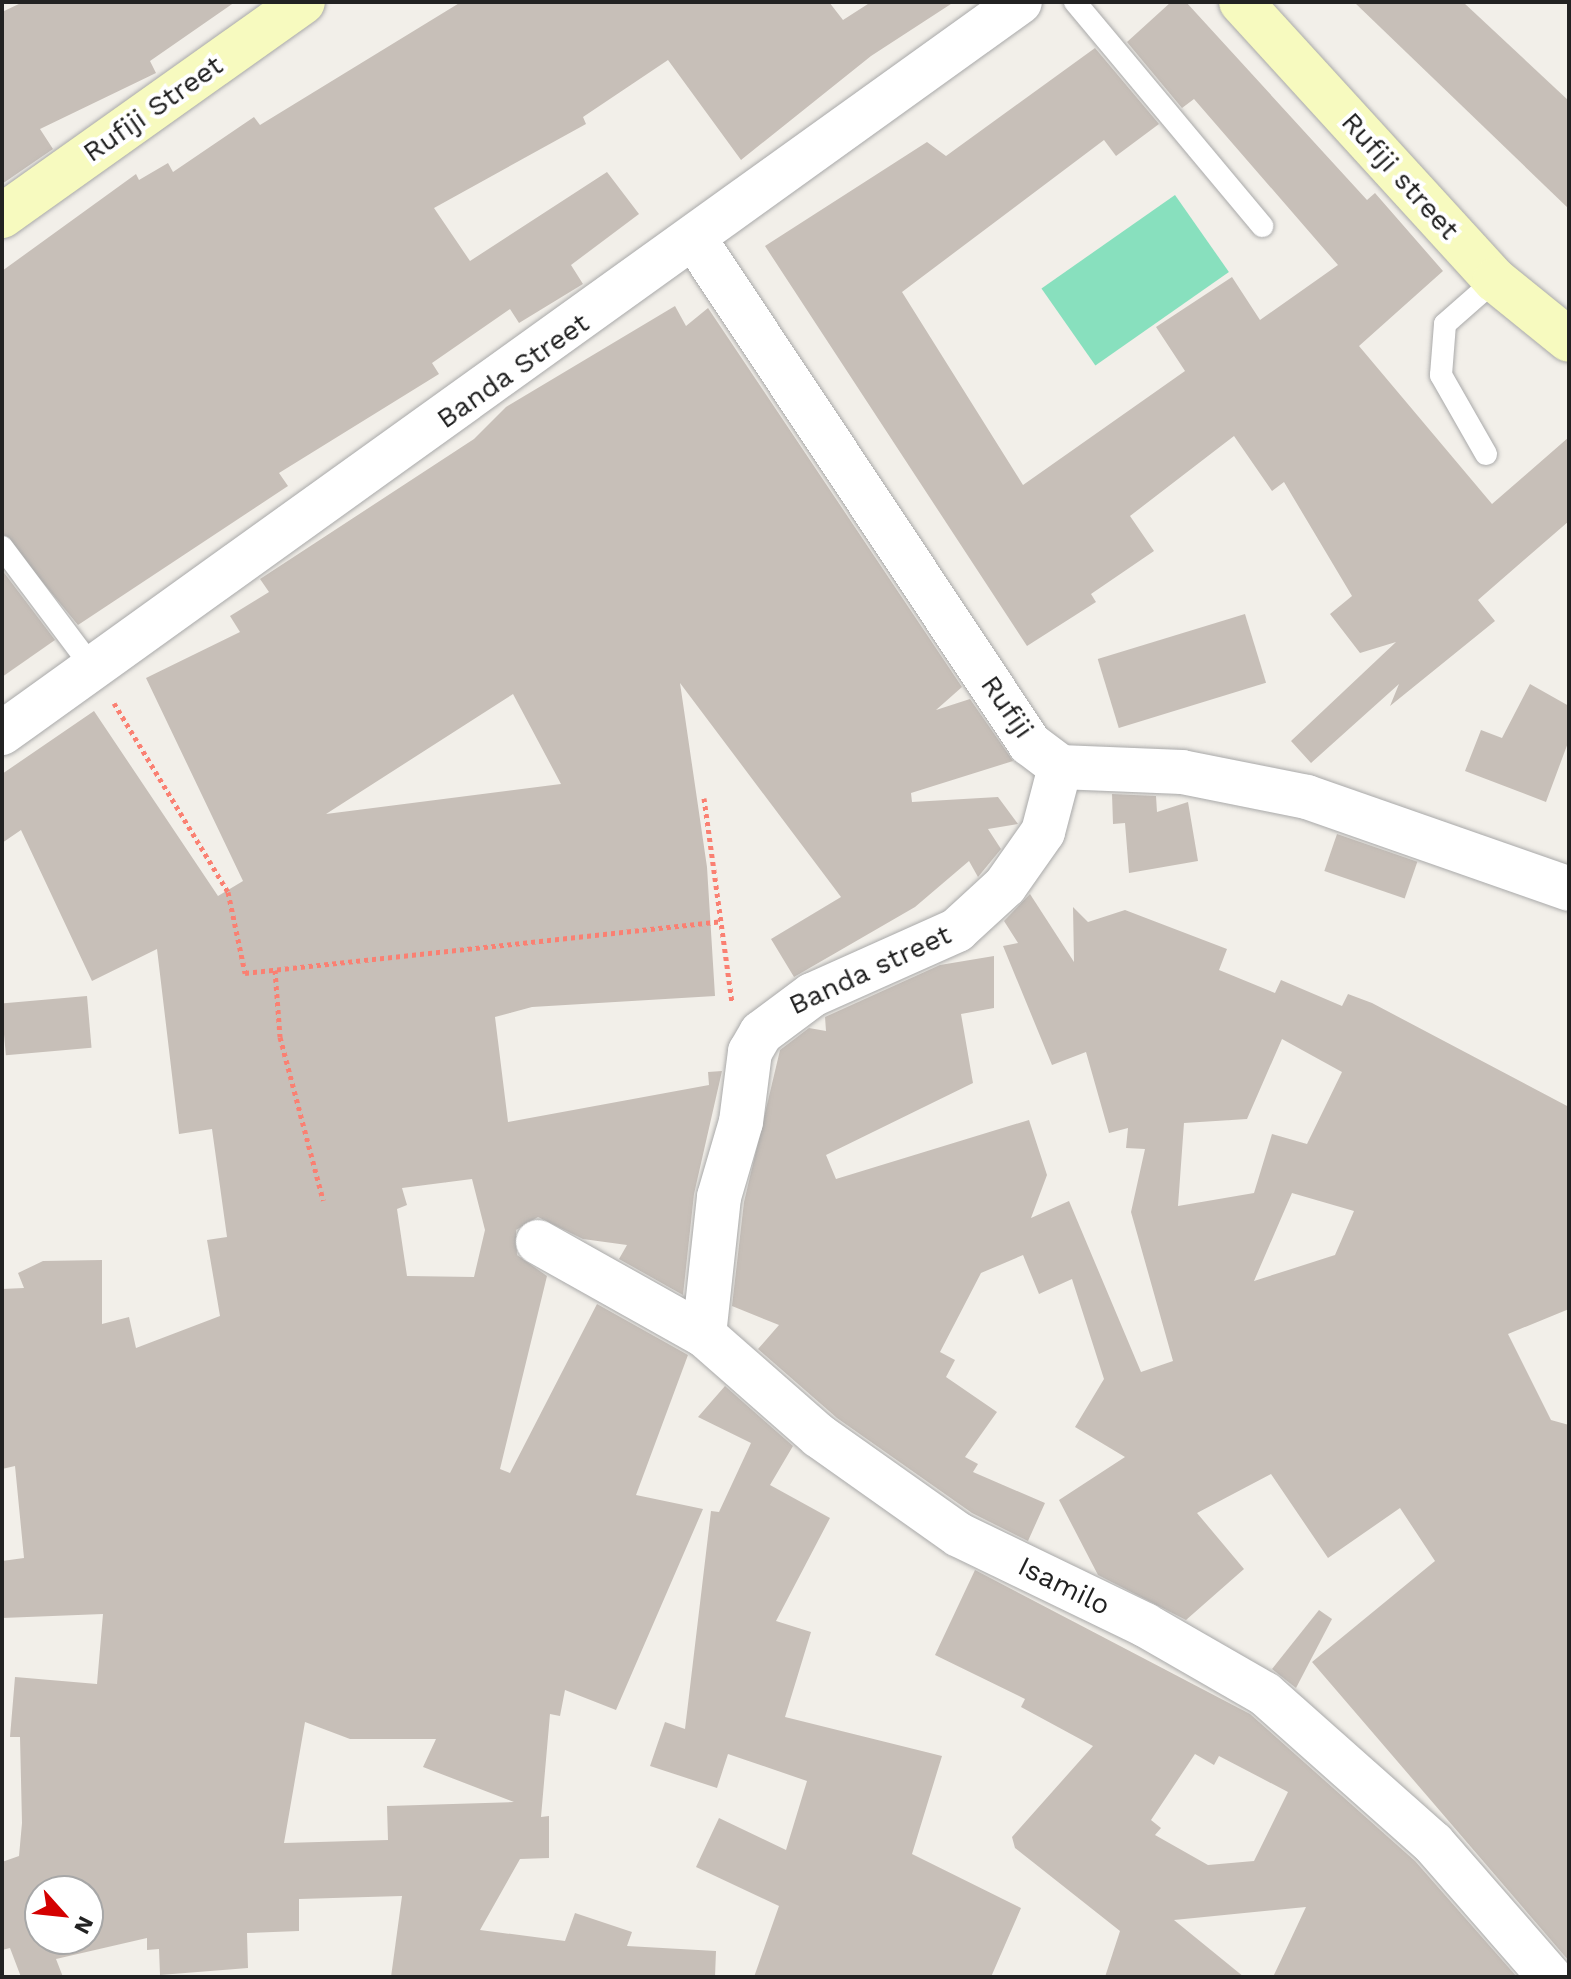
<!DOCTYPE html>
<style>
body{margin:0}
#map{position:relative;width:1571px;height:1979px;overflow:hidden;background:#f2efe9;font-family:"Work Sans",sans-serif}
div>[style]{position:absolute}
[style*='--x']{left:calc(var(--x)*1px);top:calc(var(--y)*1px);width:calc(var(--w)*1px);rotate:calc(var(--a)*1deg)}
.pitch>*{inset:0;background:#88e0be;transform-origin:0 0}
.building>*{inset:0;background:#c7bfb8;transform-origin:0 0}
.path>*{height:5px;margin-top:-2.5px;transform-origin:0;background:repeating-linear-gradient(90deg,#fa8072 0 4px,transparent 0 8px)}
.roads{filter:drop-shadow(0 0 2px #a9a9a9) drop-shadow(0 0 2px #a9a9a9)}
.lane>*{height:22px;margin:-11px;padding:0 11px;transform-origin:11px;border-radius:11px;background:#fff}
.street>*{height:44px;margin:-22px;padding:0 22px;transform-origin:22px;border-radius:22px;background:#fff}
.secondary>*{height:44px;margin:-22px;padding:0 22px;transform-origin:22px;border-radius:22px;background:#f7fabf}
span{translate:-50% -50%;white-space:nowrap;text-align:center;line-height:1.15;-webkit-text-stroke:8px #fff;paint-order:stroke}
.street-label{font-size:28px;color:#222}
.frame{position:absolute;inset:0;border:4px solid #222;pointer-events:none}
.north{position:absolute;left:24px;top:1875px;width:80px;height:80px;box-sizing:border-box;background:#fff;border:2px solid #a7a7a7;border-radius:50%;rotate:117deg;font-size:22px;font-weight:700;line-height:32px;text-align:center;color:#222}
.north::after{content:'';display:block;margin:auto;width:28px;height:36px;background:#d40000;clip-path:polygon(50% 0,100% 100%,50% 72%,0 100%)}
</style>
<div id="map">
<div class="pitch">
<i style="left:1175px;top:195px;width:94px;height:163px;rotate:55deg"></i>
</div>
<div class="building">
<i style="clip-path:polygon(23px 2px,235px 2px,150px 61px,156px 73px,40px 129px,53px 149px,2px 184px,2px 12px)"></i>
<i style="clip-path:polygon(461px 2px,829px 2px,843px 20px,871px 2px,954px 2px,871px 56px,741px 160px,668px 60px,583px 117px,586px 124px,434px 208px,470px 261px,607px 172px,639px 214px,571px 265px,583px 284px,519px 323px,510px 309px,432px 363px,439px 374px,279px 473px,288px 486px,78px 625px,2px 533px,2px 271px,136px 174px,139px 180px,168px 163px,173px 172px,254px 117px,260px 125px)"></i>
<i style="clip-path:polygon(1171px 2px,1186px 2px,1367px 200px,1375px 193px,1443px 271px,1359px 346px,1492px 504px,1569px 437px,1569px 521px,1478px 600px,1495px 621px,1390px 706px,1399px 684px,1311px 763px,1291px 741px,1396px 642px,1360px 653px,1330px 614px,1352px 596px,1284px 482px,1272px 491px,1234px 436px,1130px 516px,1154px 551px,1091px 594px,1096px 602px,1027px 646px,765px 246px,927px 142px,946px 156px,1095px 48px,1159px 124px,1116px 156px,1104px 140px,902px 292px,1023px 485px,1185px 371px,1156px 327px,1232px 277px,1260px 320px,1338px 265px,1194px 99px,1182px 108px,1127px 42px)"></i>
<i style="clip-path:polygon(1354px 2px,1463px 2px,1569px 101px,1569px 209px)"></i>
<i style="clip-path:polygon(evenodd,675px 306px,686px 326px,708px 308px,962px 687px,936px 710px,970px 699px,1013px 761px,911px 793px,912px 802px,998px 797px,1018px 824px,988px 829px,1001px 849px,978px 877px,969px 861px,915px 907px,794px 977px,771px 939px,841px 897px,680px 683px,707px 867px,715px 996px,532px 1007px,495px 1017px,508px 1122px,709px 1085px,708px 1072px,722px 1071px,694px 1194px,683px 1295px,619px 1259px,627px 1245px,583px 1239px,538px 1217px,516px 1230px,517px 1255px,547px 1276px,500px 1469px,510px 1473px,597px 1304px,688px 1355px,636px 1495px,703px 1509px,616px 1710px,565px 1690px,560px 1716px,550px 1714px,541px 1817px,549px 1816px,549px 1858px,520px 1859px,480px 1930px,565px 1941px,575px 1913px,632px 1932px,627px 1946px,716px 1951px,715px 1977px,391px 1977px,402px 1896px,299px 1899px,299px 1931px,247px 1933px,248px 1968px,160px 1975px,159px 1949px,147px 1950px,147px 1938px,56px 1959px,63px 1977px,21px 1977px,10px 1948px,2px 1950px,2px 1862px,19px 1856px,22px 1823px,20px 1737px,10px 1737px,15px 1677px,97px 1684px,103px 1614px,2px 1618px,2px 1561px,24px 1558px,15px 1466px,2px 1469px,2px 1289px,24px 1288px,18px 1273px,43px 1261px,102px 1260px,102px 1324px,129px 1317px,136px 1348px,220px 1316px,207px 1240px,227px 1237px,212px 1129px,179px 1134px,157px 949px,92px 981px,21px 830px,2px 843px,2px 774px,94px 711px,218px 896px,243px 881px,146px 678px,240px 632px,230px 616px,269px 592px,260px 579px,474px 439px,506px 407px,675px 306px,513px 694px,561px 784px,326px 814px,513px 694px,675px 306px,472px 1179px,485px 1230px,474px 1277px,407px 1276px,397px 1209px,407px 1205px,402px 1188px,472px 1179px,675px 306px,305px 1722px,350px 1739px,436px 1739px,423px 1767px,514px 1802px,387px 1806px,388px 1840px,284px 1843px,305px 1722px,675px 306px,40px 1891px,88px 1891px,88px 1939px,40px 1939px,40px 1891px)"></i>
<i style="clip-path:polygon(2px 570px,55px 640px,2px 677px)"></i>
<i style="left:1245px;top:614px;width:72px;height:154px;rotate:73deg"></i>
<i style="clip-path:polygon(1530px 684px,1569px 706px,1569px 740px,1546px 802px,1465px 771px,1481px 730px,1502px 738px)"></i>
<i style="clip-path:polygon(1112px 794px,1156px 796px,1157px 812px,1188px 802px,1198px 861px,1129px 873px,1125px 823px,1113px 824px)"></i>
<i style="left:1337px;top:834px;width:85px;height:39px;rotate:19deg"></i>
<i style="clip-path:polygon(evenodd,1030px 894px,1074px 962px,1073px 907px,1088px 922px,1125px 910px,1227px 949px,1219px 970px,1275px 993px,1281px 980px,1342px 1006px,1348px 994px,1372px 1003px,1569px 1107px,1569px 1309px,1508px 1334px,1551px 1420px,1569px 1425px,1569px 1961px,1312px 1662px,1435px 1561px,1400px 1508px,1328px 1558px,1271px 1474px,1197px 1513px,1244px 1569px,1186px 1620px,1098px 1575px,1059px 1500px,1125px 1457px,1075px 1427px,1104px 1379px,1072px 1279px,1039px 1294px,1023px 1255px,981px 1273px,940px 1352px,955px 1360px,946px 1377px,997px 1412px,965px 1457px,978px 1464px,973px 1472px,1045px 1503px,1028px 1541px,972px 1513px,837px 1418px,758px 1349px,779px 1325px,732px 1306px,744px 1202px,780px 1050px,809px 1028px,826px 1031px,825px 1017px,940px 965px,994px 956px,994px 1008px,961px 1014px,973px 1083px,826px 1155px,836px 1179px,1029px 1120px,1047px 1175px,1031px 1218px,1069px 1201px,1141px 1372px,1173px 1361px,1131px 1212px,1145px 1149px,1126px 1148px,1128px 1128px,1109px 1133px,1086px 1052px,1052px 1065px,1003px 946px,1018px 943px,1004px 921px,1030px 894px,1282px 1039px,1342px 1072px,1307px 1144px,1272px 1134px,1254px 1193px,1178px 1206px,1184px 1123px,1247px 1119px,1282px 1039px,1030px 894px,1292px 1193px,1354px 1211px,1335px 1255px,1254px 1281px,1292px 1193px)"></i>
<i style="left:87px;top:996px;width:52px;height:86px;rotate:85deg"></i>
<i style="clip-path:polygon(725px 1386px,793px 1446px,770px 1485px,830px 1518px,776px 1621px,811px 1632px,785px 1717px,942px 1756px,912px 1854px,1021px 1908px,991px 1977px,754px 1977px,779px 1906px,696px 1867px,719px 1818px,786px 1850px,807px 1781px,728px 1754px,717px 1788px,650px 1766px,665px 1722px,685px 1729px,711px 1511px,719px 1512px,751px 1443px,698px 1417px)"></i>
<i style="clip-path:polygon(evenodd,975px 1570px,1250px 1714px,1415px 1861px,1517px 1977px,1273px 1977px,1306px 1907px,1174px 1920px,1244px 1977px,1105px 1977px,1120px 1931px,1015px 1848px,1012px 1837px,1093px 1746px,1021px 1707px,1025px 1699px,935px 1655px,975px 1570px,1195px 1754px,1214px 1765px,1219px 1756px,1288px 1792px,1254px 1861px,1208px 1865px,1155px 1835px,1161px 1828px,1151px 1820px,1195px 1754px)"></i>
<i style="clip-path:polygon(1319px 1610px,1332px 1619px,1296px 1688px,1272px 1669px)"></i>
</div>
<div class="path">
<i style="--x:114;--y:703;--w:221;--a:58.9"></i>
<i style="--x:228;--y:892;--w:83;--a:78.1"></i>
<i style="--x:245;--y:973;--w:479;--a:-6.2"></i>
<i style="--x:704;--y:798;--w:207;--a:82.2"></i>
<i style="--x:275;--y:970;--w:67;--a:85.7"></i>
<i style="--x:280;--y:1037;--w:169;--a:75.2"></i>
</div>
<div class="roads">
<div class="lane">
<i style="--x:1075;--y:2;--w:292;--a:50.1"></i>
<i style="--x:1486;--y:454;--w:91;--a:-119.7"></i>
<i style="--x:1441;--y:375;--w:51;--a:-85.5"></i>
<i style="--x:1445;--y:324;--w:67;--a:-41.3"></i>
<i style="--x:2;--y:547;--w:151;--a:53.1"></i>
</div>
<div class="street">
<i style="--x:696;--y:241;--w:604;--a:56.42"></i>
<i style="--x:1030;--y:744;--w:38;--a:37"></i>
<i style="--x:1060;--y:767;--w:122;--a:2.3"></i>
<i style="--x:1182;--y:772;--w:127;--a:11.3"></i>
<i style="--x:1307;--y:797;--w:278;--a:19.3"></i>
<i style="--x:2;--y:733;--w:1253;--a:-35.68"></i>
<i style="--x:538;--y:1242;--w:190;--a:29.3"></i>
<i style="--x:704;--y:1335;--w:153;--a:41.3"></i>
<i style="--x:819;--y:1436;--w:171;--a:35.3"></i>
<i style="--x:959;--y:1535;--w:207;--a:25.8"></i>
<i style="--x:1145;--y:1625;--w:138;--a:29.9"></i>
<i style="--x:1265;--y:1694;--w:225;--a:41.6"></i>
<i style="--x:1433;--y:1843;--w:178;--a:48.9"></i>
<i style="--x:704;--y:1335;--w:139;--a:-83.8"></i>
<i style="--x:719;--y:1197;--w:78;--a:-73.7"></i>
<i style="--x:741;--y:1122;--w:71;--a:-82.7"></i>
<i style="--x:750;--y:1052;--w:22;--a:-60"></i>
<i style="--x:761;--y:1033;--w:64;--a:-36.7"></i>
<i style="--x:812;--y:995;--w:159;--a:-24.1"></i>
<i style="--x:957;--y:930;--w:65;--a:-42.5"></i>
<i style="--x:1005;--y:886;--w:66;--a:-54.9"></i>
<i style="--x:1043;--y:832;--w:67;--a:-75.3"></i>
</div>
<div class="secondary">
<i style="--x:1241;--y:2;--w:377;--a:47.6"></i>
<i style="--x:1495;--y:280;--w:95;--a:39"></i>
<i style="--x:2;--y:216;--w:369;--a:-35.4"></i>
</div>
</div>
<div class="street-label">
<span style="left:153px;top:109px;rotate:-35deg">Rufiji Street</span>
<span style="left:1400px;top:176px;rotate:48deg">Rufiji street</span>
<span style="left:513px;top:371px;rotate:-35deg">Banda Street</span>
<span style="left:1007px;top:707px;rotate:55deg">Rufiji</span>
<span style="left:870px;top:970px;rotate:-25deg">Banda street</span>
<span style="left:1064px;top:1586px;rotate:26deg">Isamilo</span>
</div>
<div class="frame"></div>
<div class="north">N</div>
</div>
